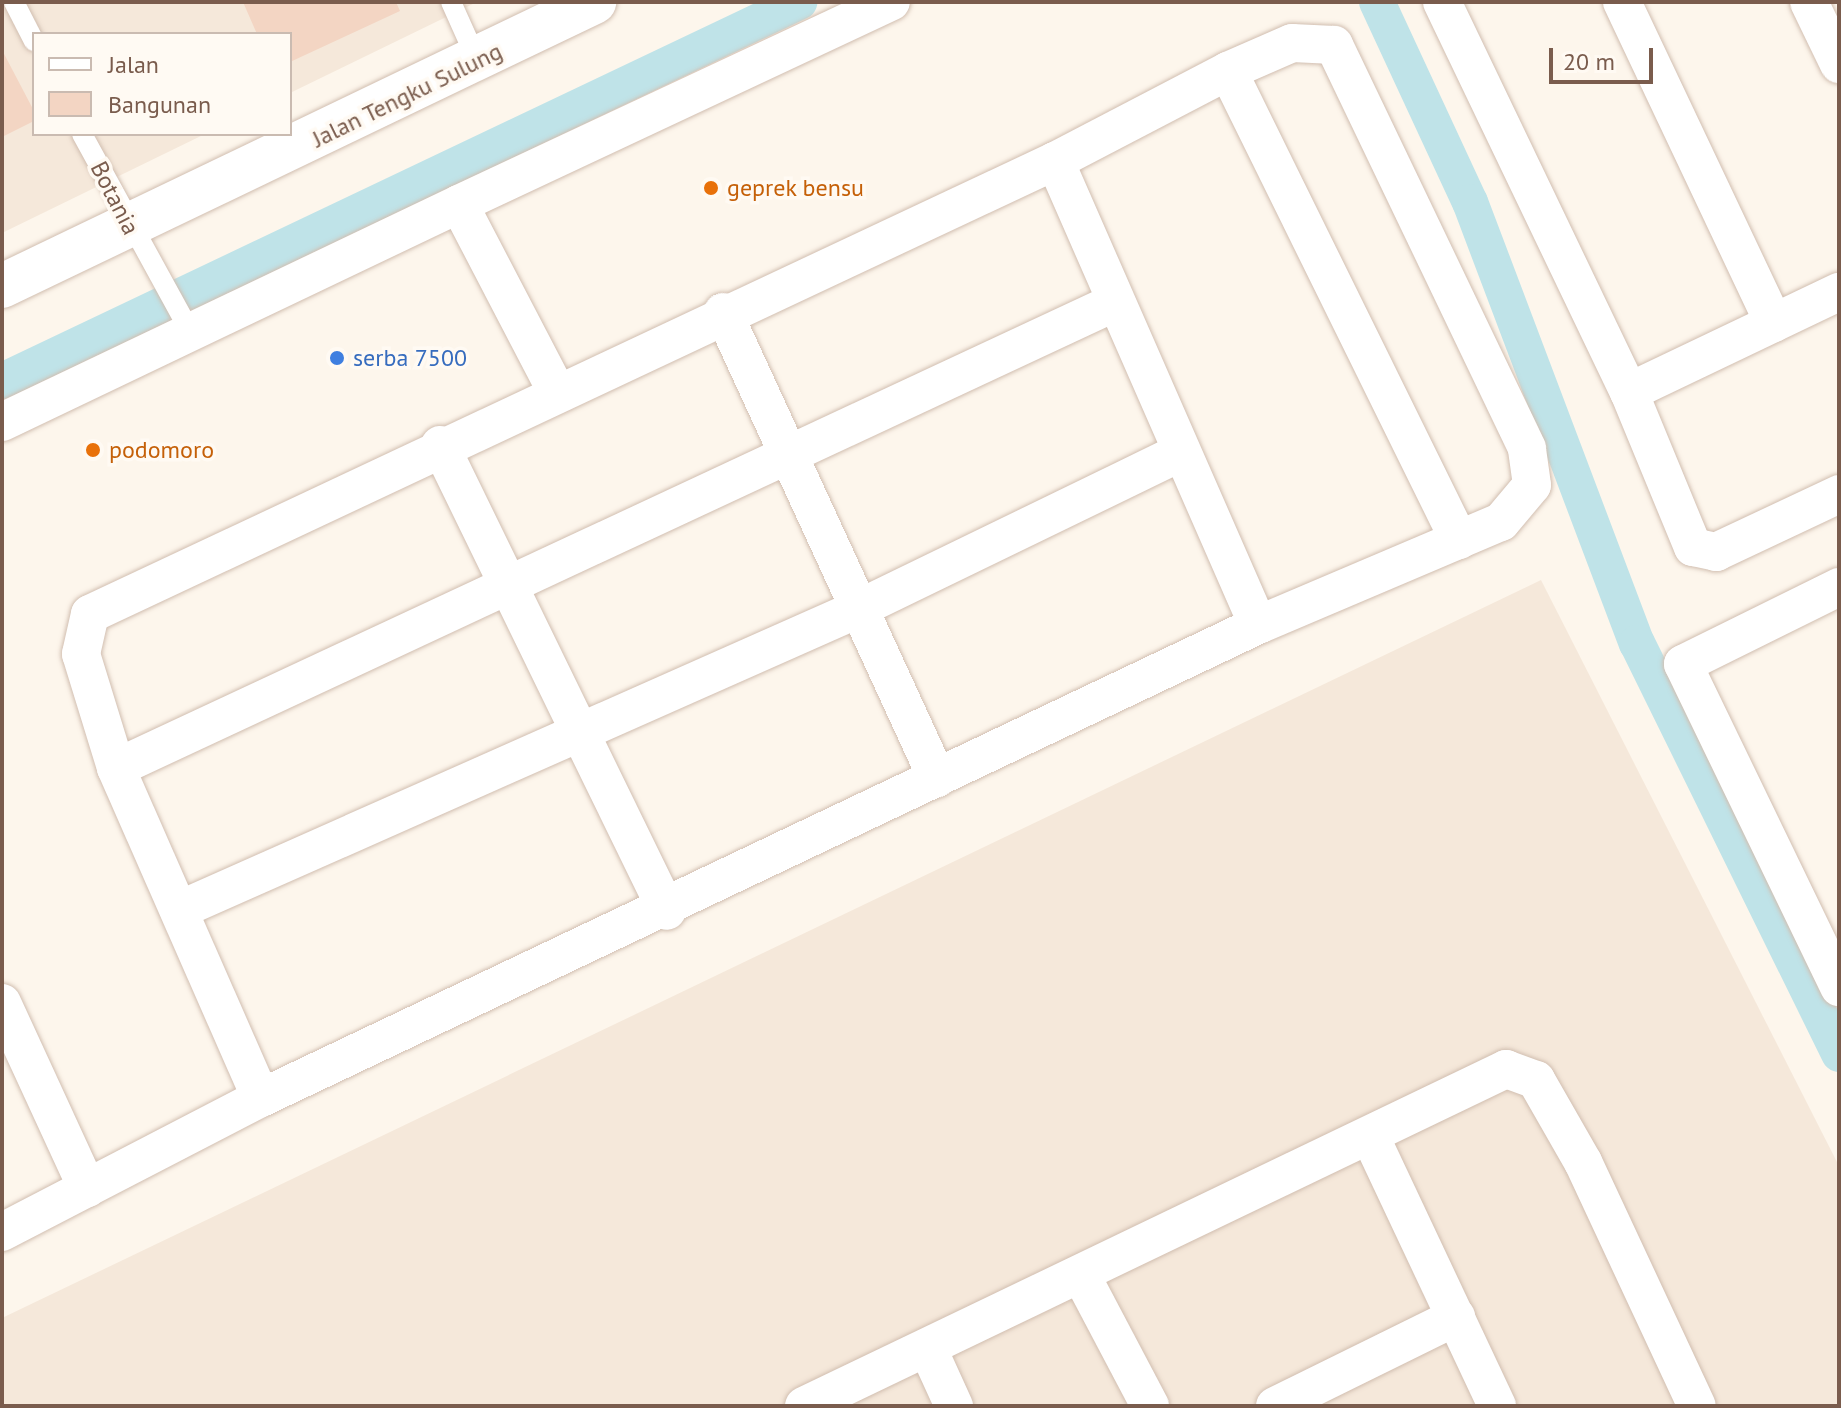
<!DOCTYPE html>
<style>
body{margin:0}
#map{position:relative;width:1841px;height:1408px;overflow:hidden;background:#fdf6ec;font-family:"PT Sans",sans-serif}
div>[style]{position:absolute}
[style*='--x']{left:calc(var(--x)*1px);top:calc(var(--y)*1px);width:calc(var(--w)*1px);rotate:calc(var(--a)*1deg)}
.residential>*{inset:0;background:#f5e8da}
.canal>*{height:36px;margin:-18px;padding:0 18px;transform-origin:18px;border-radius:18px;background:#bfe3e8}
.building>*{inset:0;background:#f3d5c3}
.roads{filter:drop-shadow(0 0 2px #d1beb0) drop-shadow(0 0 2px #d1beb0)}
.lane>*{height:20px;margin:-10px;padding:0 10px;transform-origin:10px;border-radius:10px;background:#fff}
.street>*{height:38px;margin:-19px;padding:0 19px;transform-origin:19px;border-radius:19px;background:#fff}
.secondary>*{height:44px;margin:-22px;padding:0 22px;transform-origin:22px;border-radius:22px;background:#fff}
.dots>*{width:22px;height:22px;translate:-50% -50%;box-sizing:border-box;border:4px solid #fffaf3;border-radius:50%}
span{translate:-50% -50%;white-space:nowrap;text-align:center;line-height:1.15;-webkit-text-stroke:7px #fffaf3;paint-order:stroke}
.street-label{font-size:24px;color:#7a5c4d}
.food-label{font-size:24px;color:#c56008}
.left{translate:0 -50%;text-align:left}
.shop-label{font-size:24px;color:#366cbe}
.frame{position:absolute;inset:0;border:4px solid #7a5c4d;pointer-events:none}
.legend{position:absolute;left:32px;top:32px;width:260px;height:104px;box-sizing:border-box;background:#fffaf3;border:2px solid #cabbb1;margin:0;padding:10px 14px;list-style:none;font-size:24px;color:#7a5c4d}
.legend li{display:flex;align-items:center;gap:16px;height:40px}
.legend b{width:40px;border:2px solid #cabbb1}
.scale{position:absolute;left:1549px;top:48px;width:104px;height:36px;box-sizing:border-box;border:4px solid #7a5c4d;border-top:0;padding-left:10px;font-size:24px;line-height:28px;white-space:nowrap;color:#7a5c4d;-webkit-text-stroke:6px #fffaf3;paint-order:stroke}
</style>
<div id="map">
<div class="residential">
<i style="clip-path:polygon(2px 2px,477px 2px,290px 93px,290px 34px,34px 34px,34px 134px,205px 134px,2px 233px)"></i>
<i style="clip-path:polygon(1541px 580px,1839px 1166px,1839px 1406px,2px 1406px,2px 1318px)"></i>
</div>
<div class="canal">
<i style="--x:1377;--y:2;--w:221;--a:65.1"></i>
<i style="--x:1470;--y:202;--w:472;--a:69.3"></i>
<i style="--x:1637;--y:643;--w:458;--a:63.8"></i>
<i style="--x:2;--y:381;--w:883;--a:-25.43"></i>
</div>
<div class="building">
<i style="clip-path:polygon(243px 2px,396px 2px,400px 11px,290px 62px,290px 34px,257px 34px)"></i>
<i style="clip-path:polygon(2px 50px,34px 111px,34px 121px,2px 137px)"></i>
</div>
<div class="roads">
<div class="lane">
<i style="--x:14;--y:2;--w:44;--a:62.9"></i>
<i style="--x:451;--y:2;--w:64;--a:65.9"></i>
<i style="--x:82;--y:134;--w:227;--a:61.3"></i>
</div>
<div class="street">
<i style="--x:1442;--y:2;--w:433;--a:64.4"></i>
<i style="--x:1629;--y:392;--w:168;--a:67.6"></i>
<i style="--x:1693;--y:547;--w:24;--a:12"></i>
<i style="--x:1716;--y:552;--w:136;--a:-25.2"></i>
<i style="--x:1622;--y:2;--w:355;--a:64.7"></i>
<i style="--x:1809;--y:2;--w:69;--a:64.2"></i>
<i style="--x:1228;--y:71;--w:523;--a:63.78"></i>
<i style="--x:1055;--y:161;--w:506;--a:66.37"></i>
<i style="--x:459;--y:204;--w:477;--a:-25.1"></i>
<i style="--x:723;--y:312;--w:513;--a:65.33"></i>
<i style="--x:1629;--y:392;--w:233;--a:-25.5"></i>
<i style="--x:2;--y:422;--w:506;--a:-25.5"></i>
<i style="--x:459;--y:204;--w:210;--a:62.5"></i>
<i style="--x:440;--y:445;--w:518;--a:64.03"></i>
<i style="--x:1839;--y:587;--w:174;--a:153.7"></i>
<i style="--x:1683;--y:664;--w:359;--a:64.2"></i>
<i style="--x:116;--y:768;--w:1103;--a:-24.99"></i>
<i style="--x:179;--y:910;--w:743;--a:-23.91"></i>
<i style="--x:858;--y:609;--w:359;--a:-25.9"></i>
<i style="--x:2;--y:1003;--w:204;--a:65.3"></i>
<i style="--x:1371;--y:1138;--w:296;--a:64.8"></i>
<i style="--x:2;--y:1232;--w:292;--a:-27.4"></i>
<i style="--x:261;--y:1098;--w:1104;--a:-25.38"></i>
<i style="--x:1258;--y:625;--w:264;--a:-23"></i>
<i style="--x:1501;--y:522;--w:48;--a:-50"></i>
<i style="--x:1532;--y:485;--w:37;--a:-98"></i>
<i style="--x:1527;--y:448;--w:447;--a:-115.6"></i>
<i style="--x:1334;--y:45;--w:42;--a:-177.3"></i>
<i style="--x:1292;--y:43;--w:70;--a:156.4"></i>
<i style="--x:1228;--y:71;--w:195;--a:152.5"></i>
<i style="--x:1055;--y:161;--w:1066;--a:154.85"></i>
<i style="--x:90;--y:614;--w:41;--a:102.7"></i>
<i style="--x:81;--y:654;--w:119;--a:72.9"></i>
<i style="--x:116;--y:768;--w:360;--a:66.3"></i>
<i style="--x:1081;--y:1275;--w:148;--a:62.2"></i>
<i style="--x:928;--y:1349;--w:63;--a:65.5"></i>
<i style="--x:804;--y:1406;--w:779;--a:-25.64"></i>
<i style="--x:1506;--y:1069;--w:32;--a:20"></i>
<i style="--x:1536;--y:1080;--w:95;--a:60.2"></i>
<i style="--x:1583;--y:1162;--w:269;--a:65"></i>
<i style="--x:1275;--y:1406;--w:202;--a:-26.2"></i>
</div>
<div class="secondary">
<i style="--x:2;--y:286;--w:657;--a:-25.63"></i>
</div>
</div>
<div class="dots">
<i style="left:711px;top:188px;background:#e8710a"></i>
<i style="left:337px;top:358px;background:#3f7fe0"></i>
<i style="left:93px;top:450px;background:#e8710a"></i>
</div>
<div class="street-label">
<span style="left:407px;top:95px;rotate:-26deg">Jalan Tengku Sulung</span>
<span style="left:115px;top:198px;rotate:63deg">Botania</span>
</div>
<div class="food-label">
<span class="left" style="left:727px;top:188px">geprek bensu</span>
<span class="left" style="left:109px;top:450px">podomoro</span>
</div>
<div class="shop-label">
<span class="left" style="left:353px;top:358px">serba 7500</span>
</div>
<div class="frame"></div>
<ul class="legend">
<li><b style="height:10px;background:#fff"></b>Jalan</li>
<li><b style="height:22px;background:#f3d5c3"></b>Bangunan</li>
</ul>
<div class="scale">20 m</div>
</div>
